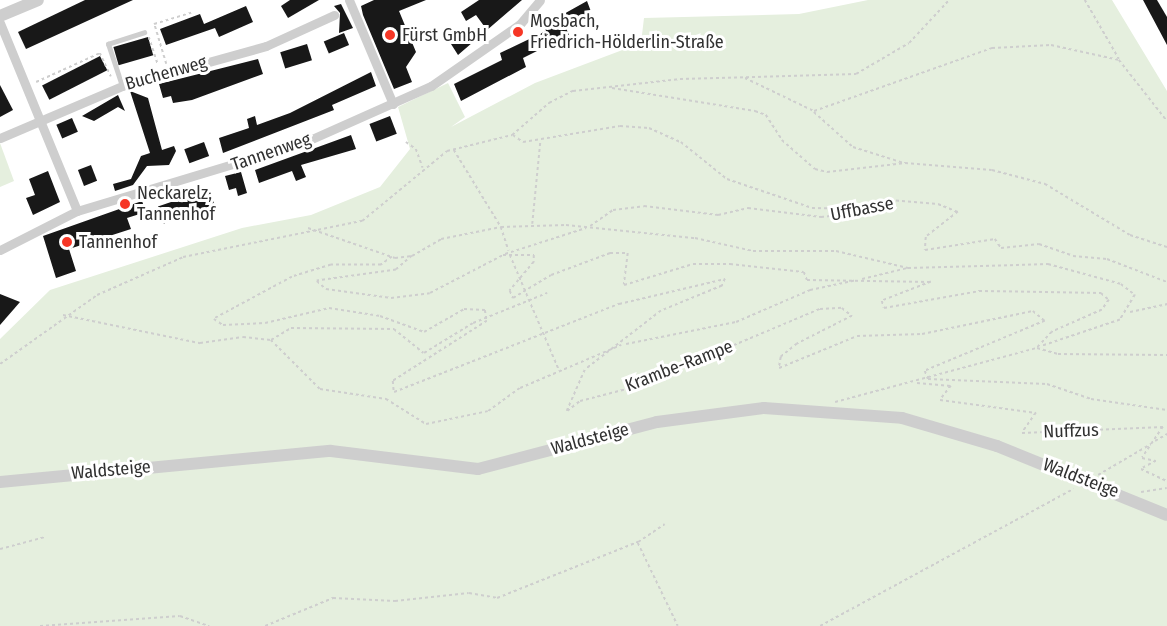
<!DOCTYPE html>
<meta charset="utf-8">
<style>
body{margin:0}
#map{position:relative;width:1167px;height:626px;overflow:hidden;background:#fff;font-family:"Fira Sans Condensed",sans-serif}
div>[style]{position:absolute}
[style*='--x']{left:calc(var(--x)*1px);top:calc(var(--y)*1px);width:calc(var(--w)*1px);rotate:calc(var(--a)*1deg)}
.green>*{inset:0;background:#e5efde}
.building>*{inset:0;background:#181818;transform-origin:0 0}
.path>*{height:1.5px;margin-top:-0.75px;transform-origin:0;background:repeating-linear-gradient(90deg,#cecece 0 3px,transparent 0 6px)}
.service>*{height:4.5px;margin:-2.25px;padding:0 2.25px;transform-origin:2.25px;border-radius:2.25px;background:#cecece}
.minor>*{height:9px;margin:-4.5px;padding:0 4.5px;transform-origin:4.5px;border-radius:4.5px;background:#cecece}
.tertiary>*{height:12px;margin:-6px;padding:0 6px;transform-origin:6px;border-radius:6px;background:#cecece}
.dots>*{width:16px;height:16px;translate:-50% -50%;box-sizing:border-box;border:3px solid #fff;border-radius:50%}
span{translate:-50% -50%;white-space:nowrap;text-align:center;line-height:1.15;-webkit-text-stroke:6px #fff;paint-order:stroke}
.poi-label{font-size:18px;color:#313131}
.left{translate:0 -50%;text-align:left}
.street-label{font-size:18px;color:#313131}
</style>
<div id="map">
<div class="green">
<i style="clip-path:polygon(868px 0,1112px 0,1167px 91px,1167px 626px,0 626px,0 339px,50px 290px,242px 228px,311px 215px,380px 187px,410px 149px,398px 107px,448px 83px,465px 117px,451px 127px,535px 83px,641px 43px,644px 18px,799px 14px)"></i>
<i style="clip-path:polygon(0 143px,14px 181px,0 187px)"></i>
</div>
<div class="building">
<i style="clip-path:polygon(85px 0,133px 0,26px 49px,18px 32px)"></i>
<i style="clip-path:polygon(290px 0,319px 0,288px 18px,281px 6px)"></i>
<i style="clip-path:polygon(374px 0,426px 0,399px 11px,416px 52px,406px 67px,412px 82px,394px 89px,363px 15px,361px 6px)"></i>
<i style="clip-path:polygon(479px 0,522px 0,458px 55px,451px 44px,484px 26px,476px 15px,466px 21px,461px 12px)"></i>
<i style="clip-path:polygon(1143px 0,1157px 0,1167px 17px,1167px 45px)"></i>
<i style="clip-path:polygon(587px 1px,593px 17px,566px 28px,569px 35px,523px 58px,526px 67px,461px 101px,454px 84px,502px 60px,500px 53px,546px 31px,544px 25px)"></i>
<i style="clip-path:polygon(341px 4px,353px 28px,339px 33px,340px 13px,334px 6px)"></i>
<i style="clip-path:polygon(246px 6px,253px 22px,219px 37px,215px 28px,166px 45px,160px 29px,200px 14px,204px 24px)"></i>
<i style="left:344px;top:33px;width:13px;height:22px;rotate:67deg"></i>
<i style="left:148px;top:37px;width:19px;height:36px;rotate:74deg"></i>
<i style="left:307px;top:44px;width:17px;height:28px;rotate:73deg"></i>
<i style="left:100px;top:56px;width:16px;height:65px;rotate:63deg"></i>
<i style="clip-path:polygon(258px 59px,263px 74px,192px 100px,173px 103px,171px 96px,163px 98px,159px 84px)"></i>
<i style="clip-path:polygon(371px 72px,376px 86px,332px 105px,334px 110px,223px 153px,219px 138px,249px 128px,247px 119px,255px 116px,257px 125px,290px 113px)"></i>
<i style="clip-path:polygon(0 85px,13px 110px,0 117px)"></i>
<i style="clip-path:polygon(130px 91px,148px 98px,162px 150px,174px 146px,176px 151px,169px 165px,147px 166px,133px 185px,115px 191px,113px 184px,131px 179px,141px 156px,150px 153px)"></i>
<i style="clip-path:polygon(118px 95px,125px 111px,118px 107px,94px 121px,82px 116px)"></i>
<i style="left:390px;top:116px;width:19px;height:22px;rotate:69deg"></i>
<i style="left:72px;top:118px;width:15px;height:17px;rotate:67deg"></i>
<i style="clip-path:polygon(351px 135px,356px 149px,301px 165px,306px 177px,296px 181px,292px 171px,259px 183px,255px 170px)"></i>
<i style="left:204px;top:142px;width:15px;height:21px;rotate:70deg"></i>
<i style="left:91px;top:165px;width:17px;height:14px;rotate:69deg"></i>
<i style="clip-path:polygon(48px 171px,60px 202px,33px 215px,26px 198px,35px 195px,29px 179px)"></i>
<i style="clip-path:polygon(241px 172px,247px 193px,238px 196px,236px 188px,229px 190px,225px 176px)"></i>
<i style="left:209px;top:189px;width:18px;height:54px;rotate:71deg"></i>
<i style="clip-path:polygon(142px 201px,146px 212px,127px 218px,131px 229px,69px 249px,76px 271px,56px 278px,43px 236px)"></i>
<i style="clip-path:polygon(0 294px,20px 302px,0 325px)"></i>
</div>
<div class="path">
<i style="--x:1085;--y:0;--w:68;--a:60"></i>
<i style="--x:149;--y:37;--w:29;--a:72"></i>
<i style="--x:166;--y:64;--w:42;--a:-106.7"></i>
<i style="--x:154;--y:24;--w:39;--a:-17"></i>
<i style="--x:745;--y:78;--w:76;--a:25.6"></i>
<i style="--x:814;--y:111;--w:189;--a:-19.5"></i>
<i style="--x:992;--y:48;--w:59;--a:-2.9"></i>
<i style="--x:1051;--y:45;--w:70;--a:12.4"></i>
<i style="--x:1119;--y:60;--w:78;--a:51.8"></i>
<i style="--x:36;--y:82;--w:70;--a:-24.4"></i>
<i style="--x:100;--y:53;--w:26;--a:65"></i>
<i style="--x:612;--y:88;--w:145;--a:9.1"></i>
<i style="--x:755;--y:111;--w:12;--a:20"></i>
<i style="--x:766;--y:115;--w:30;--a:57"></i>
<i style="--x:782;--y:140;--w:44;--a:41.3"></i>
<i style="--x:815;--y:169;--w:12;--a:14"></i>
<i style="--x:827;--y:172;--w:79;--a:-6.6"></i>
<i style="--x:905;--y:163;--w:87;--a:4.6"></i>
<i style="--x:992;--y:170;--w:55;--a:14.8"></i>
<i style="--x:1045;--y:184;--w:99;--a:31"></i>
<i style="--x:1130;--y:235;--w:39;--a:18"></i>
<i style="--x:814;--y:112;--w:52;--a:41.9"></i>
<i style="--x:853;--y:147;--w:53;--a:17.4"></i>
<i style="--x:513;--y:135;--w:12;--a:35"></i>
<i style="--x:523;--y:142;--w:98;--a:-9.4"></i>
<i style="--x:620;--y:126;--w:29;--a:4"></i>
<i style="--x:649;--y:128;--w:35;--a:24"></i>
<i style="--x:681;--y:142;--w:59;--a:38.8"></i>
<i style="--x:727;--y:179;--w:90;--a:18.8"></i>
<i style="--x:812;--y:208;--w:52;--a:1.1"></i>
<i style="--x:406;--y:142;--w:12;--a:35"></i>
<i style="--x:416;--y:149;--w:20;--a:70"></i>
<i style="--x:454;--y:150;--w:90;--a:58.6"></i>
<i style="--x:501;--y:227;--w:25;--a:72"></i>
<i style="--x:869;--y:209;--w:23;--a:2"></i>
<i style="--x:532;--y:224;--w:82;--a:-84.4"></i>
<i style="--x:590;--y:226;--w:28;--a:-35"></i>
<i style="--x:613;--y:210;--w:31;--a:-7"></i>
<i style="--x:644;--y:206;--w:75;--a:6.9"></i>
<i style="--x:718;--y:215;--w:31;--a:-13"></i>
<i style="--x:748;--y:208;--w:74;--a:7"></i>
<i style="--x:821;--y:217;--w:36;--a:-6"></i>
<i style="--x:857;--y:213;--w:35;--a:-22"></i>
<i style="--x:890;--y:200;--w:48;--a:4.8"></i>
<i style="--x:938;--y:204;--w:22;--a:22"></i>
<i style="--x:958;--y:212;--w:41;--a:142"></i>
<i style="--x:926;--y:237;--w:13;--a:94"></i>
<i style="--x:925;--y:250;--w:71;--a:-8.9"></i>
<i style="--x:995;--y:239;--w:11;--a:56"></i>
<i style="--x:1001;--y:248;--w:38;--a:-6"></i>
<i style="--x:1039;--y:244;--w:36;--a:19"></i>
<i style="--x:1073;--y:256;--w:34;--a:5"></i>
<i style="--x:1107;--y:259;--w:64;--a:21"></i>
<i style="--x:308;--y:228;--w:92;--a:19"></i>
<i style="--x:395;--y:258;--w:17;--a:-7"></i>
<i style="--x:412;--y:256;--w:34;--a:-30"></i>
<i style="--x:441;--y:239;--w:61;--a:-11.3"></i>
<i style="--x:501;--y:227;--w:65;--a:-1.8"></i>
<i style="--x:566;--y:225;--w:130;--a:5.8"></i>
<i style="--x:695;--y:238;--w:59;--a:12.6"></i>
<i style="--x:753;--y:251;--w:83;--a:0"></i>
<i style="--x:836;--y:251;--w:74;--a:13.3"></i>
<i style="--x:908;--y:268;--w:140;--a:-1.6"></i>
<i style="--x:1048;--y:264;--w:76;--a:15.3"></i>
<i style="--x:1121;--y:284;--w:18;--a:38"></i>
<i style="--x:1135;--y:295;--w:29;--a:121"></i>
<i style="--x:1120;--y:320;--w:84;--a:161.4"></i>
<i style="--x:505;--y:254;--w:85;--a:-17.8"></i>
<i style="--x:510;--y:255;--w:125;--a:66.9"></i>
<i style="--x:412;--y:256;--w:21;--a:139"></i>
<i style="--x:396;--y:270;--w:80;--a:172.1"></i>
<i style="--x:317;--y:281;--w:12;--a:42"></i>
<i style="--x:326;--y:289;--w:66;--a:7.9"></i>
<i style="--x:391;--y:298;--w:39;--a:-7"></i>
<i style="--x:430;--y:293;--w:82;--a:-27.5"></i>
<i style="--x:503;--y:255;--w:31;--a:0"></i>
<i style="--x:534;--y:255;--w:7;--a:90"></i>
<i style="--x:534;--y:262;--w:38;--a:130"></i>
<i style="--x:510;--y:291;--w:8;--a:67"></i>
<i style="--x:513;--y:298;--w:44;--a:-31.2"></i>
<i style="--x:551;--y:275;--w:63;--a:-20.4"></i>
<i style="--x:610;--y:253;--w:18;--a:0"></i>
<i style="--x:628;--y:253;--w:32;--a:97"></i>
<i style="--x:624;--y:285;--w:72;--a:-16.9"></i>
<i style="--x:693;--y:264;--w:37;--a:0"></i>
<i style="--x:730;--y:264;--w:74;--a:6.2"></i>
<i style="--x:804;--y:272;--w:9;--a:69"></i>
<i style="--x:807;--y:280;--w:124;--a:0.9"></i>
<i style="--x:931;--y:282;--w:53;--a:158.8"></i>
<i style="--x:882;--y:301;--w:7;--a:74"></i>
<i style="--x:884;--y:308;--w:97;--a:-10.1"></i>
<i style="--x:979;--y:291;--w:122;--a:0.9"></i>
<i style="--x:1101;--y:293;--w:11;--a:41"></i>
<i style="--x:1109;--y:300;--w:12;--a:125"></i>
<i style="--x:1102;--y:310;--w:55;--a:156.3"></i>
<i style="--x:1052;--y:332;--w:22;--a:133"></i>
<i style="--x:1037;--y:348;--w:22;--a:16"></i>
<i style="--x:1058;--y:354;--w:109;--a:0.5"></i>
<i style="--x:392;--y:257;--w:14;--a:144"></i>
<i style="--x:381;--y:265;--w:50;--a:180"></i>
<i style="--x:331;--y:265;--w:41;--a:162.9"></i>
<i style="--x:292;--y:277;--w:89;--a:151.7"></i>
<i style="--x:214;--y:319;--w:11;--a:34"></i>
<i style="--x:223;--y:325;--w:42;--a:-2.7"></i>
<i style="--x:265;--y:323;--w:66;--a:-13.2"></i>
<i style="--x:329;--y:308;--w:52;--a:8.9"></i>
<i style="--x:380;--y:316;--w:47;--a:20"></i>
<i style="--x:424;--y:332;--w:46;--a:-29.9"></i>
<i style="--x:464;--y:309;--w:21;--a:3"></i>
<i style="--x:485;--y:310;--w:11;--a:80"></i>
<i style="--x:487;--y:321;--w:112;--a:147.4"></i>
<i style="--x:393;--y:381;--w:11;--a:85"></i>
<i style="--x:394;--y:392;--w:242;--a:-21.4"></i>
<i style="--x:619;--y:304;--w:109;--a:-13.3"></i>
<i style="--x:725;--y:279;--w:8;--a:113"></i>
<i style="--x:722;--y:286;--w:66;--a:157.7"></i>
<i style="--x:661;--y:311;--w:96;--a:142.2"></i>
<i style="--x:585;--y:370;--w:45;--a:113.7"></i>
<i style="--x:567;--y:411;--w:16;--a:-38"></i>
<i style="--x:580;--y:401;--w:56;--a:-14.5"></i>
<i style="--x:634;--y:387;--w:202;--a:-22.8"></i>
<i style="--x:820;--y:309;--w:22;--a:-3"></i>
<i style="--x:842;--y:308;--w:13;--a:39"></i>
<i style="--x:852;--y:316;--w:62;--a:153"></i>
<i style="--x:797;--y:344;--w:21;--a:141"></i>
<i style="--x:781;--y:357;--w:11;--a:100"></i>
<i style="--x:779;--y:368;--w:84;--a:-22.3"></i>
<i style="--x:857;--y:336;--w:65;--a:-1.8"></i>
<i style="--x:922;--y:334;--w:113;--a:-11.7"></i>
<i style="--x:1033;--y:311;--w:16;--a:40"></i>
<i style="--x:1045;--y:321;--w:130;--a:157.4"></i>
<i style="--x:925;--y:371;--w:9;--a:69"></i>
<i style="--x:928;--y:379;--w:119;--a:2.4"></i>
<i style="--x:1047;--y:384;--w:46;--a:18.8"></i>
<i style="--x:1091;--y:399;--w:77;--a:8.2"></i>
<i style="--x:862;--y:279;--w:46;--a:-13.7"></i>
<i style="--x:1130;--y:312;--w:38;--a:-12"></i>
<i style="--x:63;--y:315;--w:140;--a:11.6"></i>
<i style="--x:200;--y:343;--w:43;--a:-7.9"></i>
<i style="--x:243;--y:337;--w:28;--a:6"></i>
<i style="--x:271;--y:340;--w:23;--a:-31"></i>
<i style="--x:291;--y:328;--w:103;--a:0.6"></i>
<i style="--x:394;--y:329;--w:38;--a:39"></i>
<i style="--x:424;--y:353;--w:57;--a:-31.5"></i>
<i style="--x:473;--y:323;--w:80;--a:-22.1"></i>
<i style="--x:271;--y:340;--w:69;--a:45"></i>
<i style="--x:320;--y:389;--w:67;--a:8.6"></i>
<i style="--x:386;--y:399;--w:47;--a:32"></i>
<i style="--x:426;--y:424;--w:63;--a:-11.8"></i>
<i style="--x:488;--y:411;--w:39;--a:-36"></i>
<i style="--x:520;--y:388;--w:110;--a:-23.1"></i>
<i style="--x:626;--y:344;--w:112;--a:-11.3"></i>
<i style="--x:736;--y:322;--w:81;--a:-23.4"></i>
<i style="--x:810;--y:290;--w:48;--a:-12"></i>
<i style="--x:0;--y:364;--w:119;--a:-35.4"></i>
<i style="--x:97;--y:295;--w:94;--a:-23.8"></i>
<i style="--x:183;--y:257;--w:183;--a:-11.4"></i>
<i style="--x:362;--y:221;--w:110;--a:-39.5"></i>
<i style="--x:447;--y:151;--w:67;--a:-13.8"></i>
<i style="--x:512;--y:135;--w:49;--a:-40.9"></i>
<i style="--x:549;--y:103;--w:27;--a:-27"></i>
<i style="--x:573;--y:91;--w:108;--a:-6.4"></i>
<i style="--x:680;--y:79;--w:176;--a:-1.6"></i>
<i style="--x:856;--y:74;--w:61;--a:-30.3"></i>
<i style="--x:909;--y:43;--w:59;--a:-47.1"></i>
<i style="--x:917;--y:383;--w:34;--a:5"></i>
<i style="--x:951;--y:386;--w:18;--a:128"></i>
<i style="--x:940;--y:400;--w:97;--a:7.7"></i>
<i style="--x:1036;--y:413;--w:24;--a:125"></i>
<i style="--x:1022;--y:433;--w:141;--a:-2.4"></i>
<i style="--x:1163;--y:427;--w:37;--a:124"></i>
<i style="--x:1142;--y:458;--w:14;--a:12"></i>
<i style="--x:1156;--y:461;--w:17;--a:152"></i>
<i style="--x:1141;--y:469;--w:29;--a:25"></i>
<i style="--x:835;--y:402;--w:208;--a:-15"></i>
<i style="--x:1155;--y:441;--w:14;--a:-30"></i>
<i style="--x:1098;--y:475;--w:61;--a:-30.3"></i>
<i style="--x:1141;--y:492;--w:26;--a:-9"></i>
<i style="--x:638;--y:543;--w:92;--a:64.3"></i>
<i style="--x:0;--y:549;--w:47;--a:-14.9"></i>
<i style="--x:40;--y:626;--w:140;--a:-4.1"></i>
<i style="--x:180;--y:616;--w:31;--a:19"></i>
<i style="--x:265;--y:626;--w:74;--a:-22.4"></i>
<i style="--x:333;--y:598;--w:62;--a:2.8"></i>
<i style="--x:395;--y:601;--w:74;--a:-6.2"></i>
<i style="--x:469;--y:593;--w:28;--a:10"></i>
<i style="--x:497;--y:598;--w:152;--a:-21.7"></i>
<i style="--x:638;--y:542;--w:32;--a:-34"></i>
<i style="--x:820;--y:626;--w:288;--a:-28.4"></i>
</div>
<div class="service">
<i style="--x:122;--y:86;--w:44;--a:-108.4"></i>
<i style="--x:108;--y:44;--w:38;--a:-18"></i>
</div>
<div class="minor">
<i style="--x:349;--y:0;--w:113;--a:67.1"></i>
<i style="--x:0;--y:23;--w:203;--a:67.7"></i>
<i style="--x:77;--y:211;--w:238;--a:-16.8"></i>
<i style="--x:305;--y:142;--w:138;--a:-24"></i>
<i style="--x:431;--y:86;--w:108;--a:-34.9"></i>
<i style="--x:520;--y:24;--w:31;--a:-50"></i>
<i style="--x:0;--y:138;--w:133;--a:-23.1"></i>
<i style="--x:122;--y:86;--w:149;--a:-15.5"></i>
<i style="--x:266;--y:46;--w:75;--a:-24.5"></i>
<i style="--x:0;--y:250;--w:86;--a:-26.9"></i>
</div>
<div class="tertiary">
<i style="--x:0;--y:16;--w:41;--a:-22.8"></i>
<i style="--x:0;--y:482;--w:332;--a:-5.4"></i>
<i style="--x:331;--y:451;--w:148;--a:7"></i>
<i style="--x:478;--y:469;--w:185;--a:-14.7"></i>
<i style="--x:657;--y:422;--w:108;--a:-7.5"></i>
<i style="--x:764;--y:408;--w:138;--a:4.1"></i>
<i style="--x:902;--y:418;--w:99;--a:16.4"></i>
<i style="--x:997;--y:446;--w:183;--a:22.1"></i>
</div>
<div class="dots">
<i style="left:518px;top:32px;background:#f63625"></i>
<i style="left:390px;top:35px;background:#f63625"></i>
<i style="left:125px;top:204px;background:#f63625"></i>
<i style="left:67px;top:242px;background:#f63625"></i>
</div>
<div class="poi-label">
<span class="left" style="left:530px;top:32px">Mosbach,<br>Friedrich-Hölderlin-Straße</span>
<span class="left" style="left:402px;top:35px">Fürst GmbH</span>
<span class="left" style="left:137px;top:204px">Neckarelz,<br>Tannenhof</span>
<span class="left" style="left:79px;top:242px">Tannenhof</span>
</div>
<div class="street-label">
<span style="left:166px;top:73px;rotate:-16deg">Buchenweg</span>
<span style="left:271px;top:152px;rotate:-19deg">Tannenweg</span>
<span style="left:862px;top:209px;rotate:-11deg">Uffbasse</span>
<span style="left:679px;top:366px;rotate:-21deg">Krambe-Rampe</span>
<span style="left:1071px;top:431px;rotate:-2deg">Nuffzus</span>
<span style="left:590px;top:439px;rotate:-15deg">Waldsteige</span>
<span style="left:111px;top:470px;rotate:-5deg">Waldsteige</span>
<span style="left:1081px;top:478px;rotate:21deg">Waldsteige</span>
</div>
</div>
